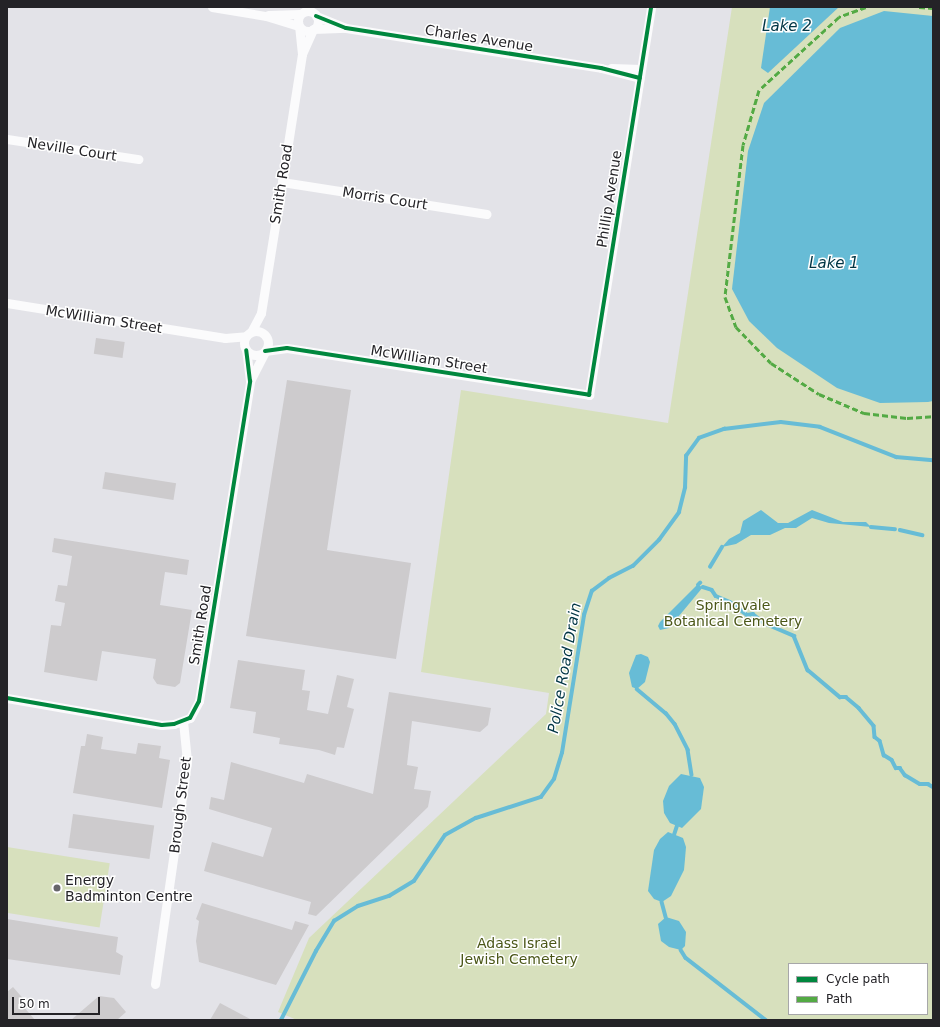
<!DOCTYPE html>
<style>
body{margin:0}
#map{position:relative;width:940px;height:1027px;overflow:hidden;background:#e3e3e8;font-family:"DejaVu Sans",sans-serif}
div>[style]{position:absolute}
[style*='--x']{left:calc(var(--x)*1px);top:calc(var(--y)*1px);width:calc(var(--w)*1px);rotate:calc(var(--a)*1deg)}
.green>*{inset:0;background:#d7e0bd;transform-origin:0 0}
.water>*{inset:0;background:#67bcd6}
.stream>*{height:3.5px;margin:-1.75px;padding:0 1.75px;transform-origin:1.75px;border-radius:1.75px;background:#67bcd6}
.building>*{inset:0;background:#cdcbcd;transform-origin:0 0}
.street>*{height:9px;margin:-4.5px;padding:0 4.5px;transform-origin:4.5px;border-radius:4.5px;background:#fbfbfc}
.street>.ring{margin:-4.5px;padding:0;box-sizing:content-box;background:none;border:9px solid #fbfbfc;border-radius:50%}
.quiet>*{height:3px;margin-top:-1.5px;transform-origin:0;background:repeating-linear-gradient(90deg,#53aa44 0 6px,transparent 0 9px)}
.cycleway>*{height:4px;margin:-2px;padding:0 2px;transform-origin:2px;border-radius:2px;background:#00873e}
.dots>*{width:11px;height:11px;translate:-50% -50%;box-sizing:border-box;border:2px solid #fff;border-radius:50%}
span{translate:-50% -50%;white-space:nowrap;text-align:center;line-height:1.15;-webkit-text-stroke:3px #fff;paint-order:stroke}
.street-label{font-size:14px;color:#242327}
.park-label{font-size:14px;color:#4b5718}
.poi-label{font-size:14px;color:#242327}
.left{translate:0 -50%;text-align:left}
.water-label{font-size:15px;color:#003544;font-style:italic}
.frame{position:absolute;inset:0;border:8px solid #242327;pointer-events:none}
.legend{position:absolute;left:788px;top:963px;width:140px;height:52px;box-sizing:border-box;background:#fff;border:1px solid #a7a7a9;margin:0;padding:5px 7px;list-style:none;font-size:12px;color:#242327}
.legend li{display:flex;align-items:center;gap:8px;height:20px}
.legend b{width:20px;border:1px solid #a7a7a9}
.scale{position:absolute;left:12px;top:997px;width:88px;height:18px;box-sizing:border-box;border:2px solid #242327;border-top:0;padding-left:5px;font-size:12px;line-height:14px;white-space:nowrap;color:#242327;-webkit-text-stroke:3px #fff;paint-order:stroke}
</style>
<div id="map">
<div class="green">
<i style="clip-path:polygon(evenodd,732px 7px,933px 7px,933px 1020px,297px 1020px,278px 1012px,309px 938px,546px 714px,549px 693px,421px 672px,461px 390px,668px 423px,732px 7px,789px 964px,927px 964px,927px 1014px,789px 1014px,789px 964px)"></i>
<i style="left:7px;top:847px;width:104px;height:65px;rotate:9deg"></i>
</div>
<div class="water">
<i style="clip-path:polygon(770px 7px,839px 7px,768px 73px,761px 68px)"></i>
<i style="clip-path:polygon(884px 11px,933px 16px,933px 401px,928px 402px,880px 403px,837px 388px,777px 348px,749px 321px,732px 289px,748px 151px,764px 103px,840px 28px)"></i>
<i style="clip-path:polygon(761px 510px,778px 523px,788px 523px,812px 510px,843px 522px,866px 522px,871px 527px,829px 523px,812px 518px,796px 528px,785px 528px,770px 535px,751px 535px,736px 544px,722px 547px,729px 539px,740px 533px,743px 521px)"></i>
<i style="clip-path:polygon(697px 585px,703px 587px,669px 628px,660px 630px,658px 626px,660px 622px)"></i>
<i style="clip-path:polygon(641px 654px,648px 657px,650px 662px,645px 682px,637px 689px,632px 687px,629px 673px,636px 655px)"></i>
<i style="clip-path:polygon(681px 774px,700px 778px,704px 787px,701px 809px,682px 828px,670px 823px,664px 813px,663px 801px,669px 786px)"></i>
<i style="clip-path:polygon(668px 832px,683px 838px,686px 847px,685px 859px,684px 870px,671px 896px,662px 902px,654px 899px,648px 891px,654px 850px,660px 839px)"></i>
<i style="clip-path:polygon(666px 917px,679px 921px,686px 932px,685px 946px,681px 950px,669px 947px,661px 941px,658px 924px)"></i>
</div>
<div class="stream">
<i style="--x:871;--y:527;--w:24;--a:5"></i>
<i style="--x:900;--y:530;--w:23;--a:13"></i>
<i style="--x:710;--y:567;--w:23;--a:-59"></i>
<i style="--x:698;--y:585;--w:3;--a:-45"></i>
<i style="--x:703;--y:587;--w:9;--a:18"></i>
<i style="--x:712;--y:590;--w:7;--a:56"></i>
<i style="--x:716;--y:596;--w:15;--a:23"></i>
<i style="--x:730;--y:602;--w:21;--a:37"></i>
<i style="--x:747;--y:615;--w:6;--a:-9"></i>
<i style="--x:753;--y:614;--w:14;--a:39"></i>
<i style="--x:764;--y:623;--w:33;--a:23"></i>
<i style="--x:794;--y:636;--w:37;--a:68"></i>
<i style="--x:808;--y:670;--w:42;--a:40.2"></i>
<i style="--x:840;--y:697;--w:6;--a:0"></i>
<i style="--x:846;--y:697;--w:17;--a:40"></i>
<i style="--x:859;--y:708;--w:23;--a:50"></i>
<i style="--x:874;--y:726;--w:11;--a:85"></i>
<i style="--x:875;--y:737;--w:6;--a:39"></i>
<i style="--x:880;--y:741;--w:15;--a:74"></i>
<i style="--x:884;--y:755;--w:9;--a:32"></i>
<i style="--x:892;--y:760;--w:9;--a:63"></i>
<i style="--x:896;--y:768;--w:4;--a:0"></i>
<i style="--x:900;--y:768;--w:9;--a:54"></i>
<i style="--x:905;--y:775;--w:17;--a:31"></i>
<i style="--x:920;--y:784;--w:8;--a:0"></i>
<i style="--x:928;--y:784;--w:6;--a:31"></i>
<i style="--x:637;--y:689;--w:38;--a:40"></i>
<i style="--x:666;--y:713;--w:14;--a:51"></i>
<i style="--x:675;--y:724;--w:29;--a:63"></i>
<i style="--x:688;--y:750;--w:25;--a:81"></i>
<i style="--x:674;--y:835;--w:9;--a:-72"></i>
<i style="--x:662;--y:902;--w:16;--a:75"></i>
<i style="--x:681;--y:950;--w:9;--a:58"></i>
<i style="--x:686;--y:958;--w:101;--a:37.8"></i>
<i style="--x:281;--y:1020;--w:77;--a:-63.1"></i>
<i style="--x:316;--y:951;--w:35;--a:-59"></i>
<i style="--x:334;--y:921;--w:28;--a:-32"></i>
<i style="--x:358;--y:906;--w:33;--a:-18"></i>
<i style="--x:389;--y:896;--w:29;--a:-31"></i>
<i style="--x:414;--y:881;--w:55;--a:-56"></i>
<i style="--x:445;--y:835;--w:35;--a:-29"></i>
<i style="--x:476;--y:818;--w:68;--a:-17.9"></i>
<i style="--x:541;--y:797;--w:22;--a:-54"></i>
<i style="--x:554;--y:779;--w:27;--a:-73"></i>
<i style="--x:562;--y:753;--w:140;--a:-80.9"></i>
<i style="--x:584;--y:615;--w:25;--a:-72"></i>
<i style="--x:592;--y:591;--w:21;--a:-37"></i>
<i style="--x:609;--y:578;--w:27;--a:-27"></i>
<i style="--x:633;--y:566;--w:37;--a:-45"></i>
<i style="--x:659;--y:540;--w:34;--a:-54"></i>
<i style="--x:679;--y:512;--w:25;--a:-76"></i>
<i style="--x:685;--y:488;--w:32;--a:-88"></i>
<i style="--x:686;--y:456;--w:22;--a:-54"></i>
<i style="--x:699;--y:438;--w:27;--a:-20"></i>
<i style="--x:724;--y:429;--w:57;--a:-7"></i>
<i style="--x:781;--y:422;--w:39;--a:7"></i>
<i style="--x:820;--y:427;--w:82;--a:21.5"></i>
<i style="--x:896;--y:457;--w:37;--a:5"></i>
</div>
<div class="building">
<i style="left:96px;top:338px;width:29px;height:16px;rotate:8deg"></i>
<i style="clip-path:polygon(287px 380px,351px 390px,327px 550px,411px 563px,396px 659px,246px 636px)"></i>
<i style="left:105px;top:472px;width:72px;height:17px;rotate:9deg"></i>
<i style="clip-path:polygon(54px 538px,189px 560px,187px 575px,165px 572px,160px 605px,192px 610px,180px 683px,175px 687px,157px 684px,153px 678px,156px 659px,102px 651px,97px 681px,44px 672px,51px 625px,61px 626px,65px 603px,55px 601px,58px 585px,67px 586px,72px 556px,52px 552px)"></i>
<i style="clip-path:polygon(238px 660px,305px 670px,302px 690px,310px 691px,307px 710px,328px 714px,337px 675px,354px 679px,347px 707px,354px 709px,344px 748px,337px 747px,335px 755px,319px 750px,279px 744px,280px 738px,253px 733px,256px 712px,230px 708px)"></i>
<i style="clip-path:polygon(389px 692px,491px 708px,488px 725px,480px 732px,412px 721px,407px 765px,418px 767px,414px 789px,431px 791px,428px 807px,316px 916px,308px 914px,311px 902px,204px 871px,212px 842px,263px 857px,272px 828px,209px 809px,211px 797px,224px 800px,231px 762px,304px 783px,307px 774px,373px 794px)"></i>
<i style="clip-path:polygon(87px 734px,103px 737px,101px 749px,136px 754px,138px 743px,161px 746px,159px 758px,170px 760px,162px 808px,73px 793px,81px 746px,85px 746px)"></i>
<i style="left:73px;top:814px;width:82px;height:34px;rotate:8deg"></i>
<i style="clip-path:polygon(202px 903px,292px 930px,295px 921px,309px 925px,276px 985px,199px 962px,196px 941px,199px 921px,196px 919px)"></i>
<i style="clip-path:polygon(7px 919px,118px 937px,116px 952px,123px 956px,120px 975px,7px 959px)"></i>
<i style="clip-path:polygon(13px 987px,27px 1003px,23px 1006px,35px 1020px,7px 1020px,7px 992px)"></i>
<i style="clip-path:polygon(99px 996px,114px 998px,126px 1012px,117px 1020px,71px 1020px)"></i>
<i style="clip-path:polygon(220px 1003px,252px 1020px,210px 1020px)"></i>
</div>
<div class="street">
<i style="--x:212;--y:7;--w:55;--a:9.5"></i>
<i style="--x:266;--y:16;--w:34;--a:17"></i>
<i class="ring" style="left:298px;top:11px;width:11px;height:11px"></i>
<i style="--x:268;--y:15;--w:32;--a:-2"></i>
<i style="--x:316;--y:16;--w:32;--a:22"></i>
<i style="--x:346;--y:28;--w:258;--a:8.9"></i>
<i style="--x:601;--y:68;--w:40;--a:14.4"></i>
<i style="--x:313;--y:29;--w:33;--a:-2"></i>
<i style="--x:302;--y:54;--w:27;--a:-66"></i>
<i style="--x:611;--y:68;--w:30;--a:2"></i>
<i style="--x:7;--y:139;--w:133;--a:8.7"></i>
<i style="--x:282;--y:182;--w:207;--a:8.9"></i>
<i style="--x:7;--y:303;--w:221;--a:9.1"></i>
<i style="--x:225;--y:338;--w:21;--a:-5"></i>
<i class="ring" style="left:244px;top:331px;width:15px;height:15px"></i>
<i style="--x:251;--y:332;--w:21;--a:-62"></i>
<i style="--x:261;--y:313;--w:133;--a:-80.9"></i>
<i style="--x:282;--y:182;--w:130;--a:-81.1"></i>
<i style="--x:302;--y:54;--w:28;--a:-96"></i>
<i style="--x:265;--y:351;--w:22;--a:-8"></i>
<i style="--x:287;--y:348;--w:306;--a:8.8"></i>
<i style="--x:589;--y:395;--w:393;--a:-80.9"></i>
<i style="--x:250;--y:381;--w:33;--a:-63"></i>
<i style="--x:7;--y:698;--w:157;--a:9.9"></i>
<i style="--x:162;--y:725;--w:12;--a:-5"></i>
<i style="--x:174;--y:724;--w:17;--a:-21"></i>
<i style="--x:190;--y:718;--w:19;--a:-62"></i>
<i style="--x:199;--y:701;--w:324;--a:-80.9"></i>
<i style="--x:250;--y:381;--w:31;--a:-97"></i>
<i style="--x:155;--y:984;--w:225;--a:-81.8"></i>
<i style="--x:187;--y:761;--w:40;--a:-95.7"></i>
</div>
<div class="quiet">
<i style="--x:866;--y:7;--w:29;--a:160"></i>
<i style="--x:839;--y:17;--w:108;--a:137.6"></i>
<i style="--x:759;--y:90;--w:57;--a:106.2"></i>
<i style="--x:743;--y:145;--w:153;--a:96.8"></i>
<i style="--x:725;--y:297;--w:32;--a:70"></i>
<i style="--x:736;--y:327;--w:50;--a:45.8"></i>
<i style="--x:771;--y:363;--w:57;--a:32.9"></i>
<i style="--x:819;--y:394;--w:49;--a:22.9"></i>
<i style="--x:864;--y:413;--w:43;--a:6.6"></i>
<i style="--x:907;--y:418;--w:26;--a:-4"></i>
<i style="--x:919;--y:7;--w:14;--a:4"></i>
</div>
<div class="cycleway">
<i style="--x:316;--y:16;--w:32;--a:22"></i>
<i style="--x:346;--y:28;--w:258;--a:8.9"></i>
<i style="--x:601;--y:68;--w:40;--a:14.4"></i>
<i style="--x:265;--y:351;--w:22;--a:-8"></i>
<i style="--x:287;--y:348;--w:306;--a:8.8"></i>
<i style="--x:589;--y:395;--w:393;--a:-80.9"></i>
<i style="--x:7;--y:698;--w:157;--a:9.9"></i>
<i style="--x:162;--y:725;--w:12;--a:-5"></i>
<i style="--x:174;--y:724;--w:17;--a:-21"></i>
<i style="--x:190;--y:718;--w:19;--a:-62"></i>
<i style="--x:199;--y:701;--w:324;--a:-80.9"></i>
<i style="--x:250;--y:381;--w:31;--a:-97"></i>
</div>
<div class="dots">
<i style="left:57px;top:888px;background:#67666b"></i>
</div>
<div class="street-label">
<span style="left:479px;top:38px;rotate:9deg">Charles Avenue</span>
<span style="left:72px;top:149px;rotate:9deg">Neville Court</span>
<span style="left:281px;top:184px;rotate:-81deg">Smith Road</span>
<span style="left:385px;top:198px;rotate:9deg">Morris Court</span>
<span style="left:609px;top:199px;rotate:-81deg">Phillip Avenue</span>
<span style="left:104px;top:319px;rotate:9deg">McWilliam Street</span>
<span style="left:429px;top:359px;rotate:9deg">McWilliam Street</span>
<span style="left:200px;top:625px;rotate:-81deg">Smith Road</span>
<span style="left:180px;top:805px;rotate:-83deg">Brough Street</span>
</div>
<div class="park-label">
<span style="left:733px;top:613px">Springvale<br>Botanical Cemetery</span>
<span style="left:519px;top:951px">Adass Israel<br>Jewish Cemetery</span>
</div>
<div class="poi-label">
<span class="left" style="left:65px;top:888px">Energy<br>Badminton Centre</span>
</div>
<div class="water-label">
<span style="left:787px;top:27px">Lake 2</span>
<span style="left:834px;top:264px">Lake 1</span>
<span style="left:565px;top:668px;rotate:-80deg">Police Road Drain</span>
</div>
<div class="frame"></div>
<ul class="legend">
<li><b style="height:5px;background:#00873e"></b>Cycle path</li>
<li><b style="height:5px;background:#53aa44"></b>Path</li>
</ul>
<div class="scale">50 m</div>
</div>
